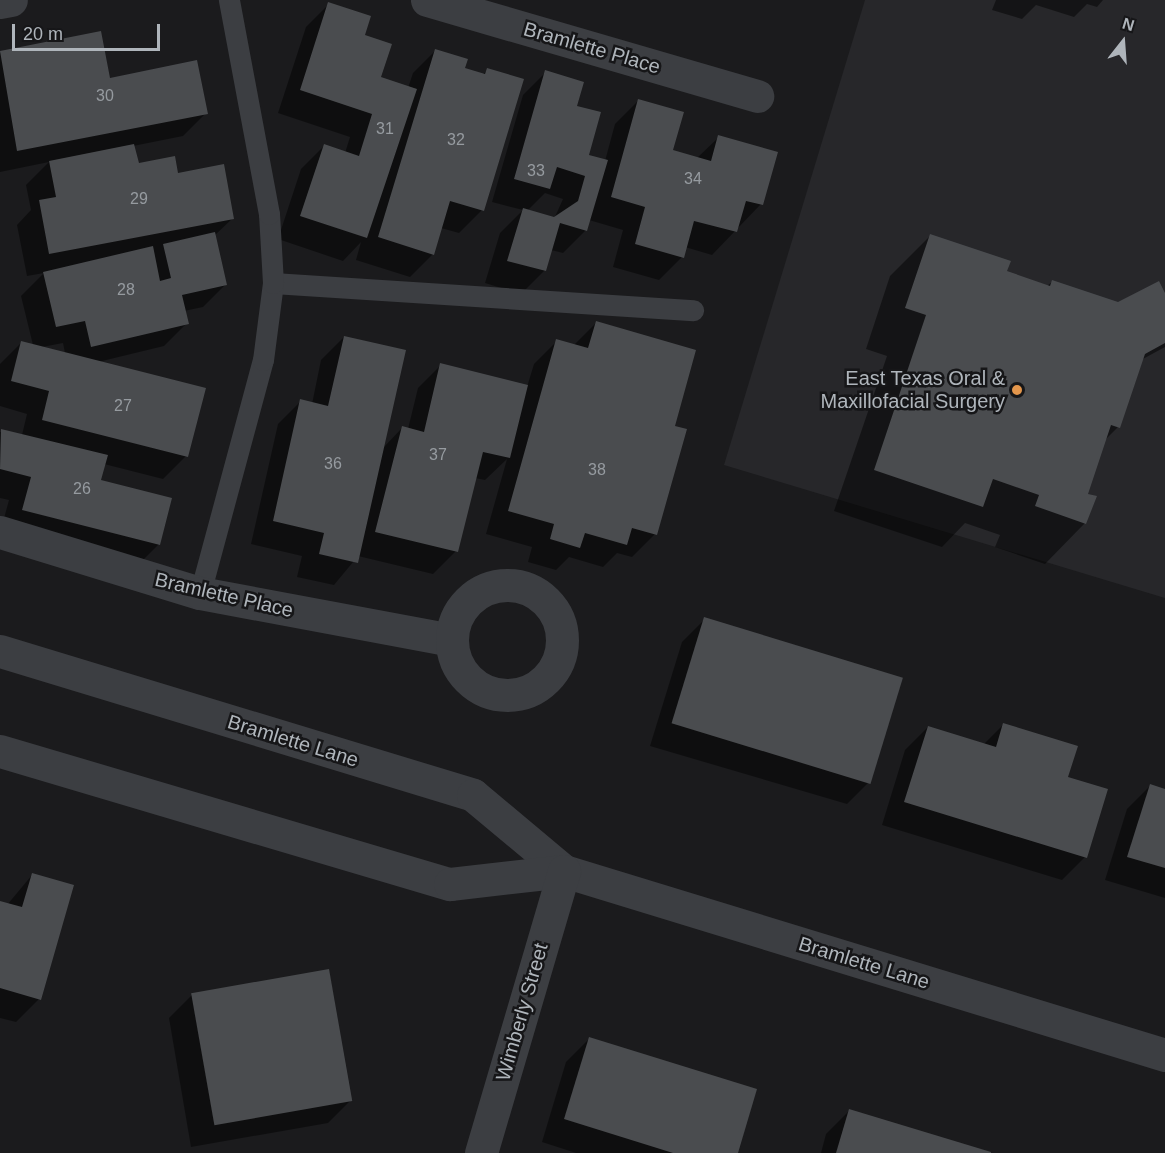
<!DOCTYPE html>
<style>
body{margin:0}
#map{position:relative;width:1165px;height:1153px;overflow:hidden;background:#1b1b1d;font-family:Arial,sans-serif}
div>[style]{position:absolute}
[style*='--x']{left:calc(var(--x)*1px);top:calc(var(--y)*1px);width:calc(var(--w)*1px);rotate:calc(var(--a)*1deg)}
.built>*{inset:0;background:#27272a}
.shadow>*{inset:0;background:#0007}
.building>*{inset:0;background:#4a4c4f;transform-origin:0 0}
.service>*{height:21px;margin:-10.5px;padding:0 10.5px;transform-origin:10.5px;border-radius:10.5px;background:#3c3e42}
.minor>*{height:33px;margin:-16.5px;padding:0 16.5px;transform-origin:16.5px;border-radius:16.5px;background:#3c3e42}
.minor>.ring{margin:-16.5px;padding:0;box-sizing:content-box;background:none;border:33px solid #3c3e42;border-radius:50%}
.dots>*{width:16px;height:16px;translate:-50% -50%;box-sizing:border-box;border:3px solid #161618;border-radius:50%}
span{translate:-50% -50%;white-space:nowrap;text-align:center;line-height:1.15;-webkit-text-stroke:5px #161618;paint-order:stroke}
.number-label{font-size:16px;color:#969ba0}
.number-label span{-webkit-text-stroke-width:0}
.street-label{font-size:20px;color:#afb5bb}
.poi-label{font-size:20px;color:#afb5bb}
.right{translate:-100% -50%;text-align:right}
.north{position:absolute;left:1093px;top:12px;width:60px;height:60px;-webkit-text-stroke:4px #161618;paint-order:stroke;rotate:17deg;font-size:16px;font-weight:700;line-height:24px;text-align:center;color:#afb5bb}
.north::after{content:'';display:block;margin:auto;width:21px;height:27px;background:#afb5bb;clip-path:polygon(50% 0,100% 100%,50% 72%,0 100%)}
.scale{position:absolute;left:12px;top:24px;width:148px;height:27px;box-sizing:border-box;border:3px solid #afb5bb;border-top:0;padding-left:8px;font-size:18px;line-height:21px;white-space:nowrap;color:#afb5bb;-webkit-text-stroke:4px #161618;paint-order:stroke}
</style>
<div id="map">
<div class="built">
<i style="clip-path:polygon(865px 0,1165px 0,1165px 598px,724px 465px)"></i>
</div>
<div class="shadow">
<i style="clip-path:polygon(996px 0,1103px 0,1097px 7px,1087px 4px,1074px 17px,1036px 5px,1022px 19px,992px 10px)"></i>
<i style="clip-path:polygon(329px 4px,363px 36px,379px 78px,408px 88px,413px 73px,436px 50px,463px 69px,482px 75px,488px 70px,482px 210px,459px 233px,441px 228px,433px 254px,410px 277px,356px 260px,361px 242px,343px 261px,278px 239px,301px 169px,324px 146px,345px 153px,350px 137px,278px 113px,306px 27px)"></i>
<i style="clip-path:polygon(evenodd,100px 33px,109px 80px,206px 113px,183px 136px,133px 146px,137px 165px,177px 175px,233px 218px,214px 236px,226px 284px,203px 307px,184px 311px,187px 323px,164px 346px,98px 362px,186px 456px,163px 479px,104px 464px,99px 481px,159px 544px,136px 567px,0 533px,9px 500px,0 498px,0 432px,22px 435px,27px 414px,0 406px,0 364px,22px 342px,33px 345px,21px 296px,44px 273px,27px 276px,17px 225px,31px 210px,26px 185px,49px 162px,0 172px,0 53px,100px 33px,63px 343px,65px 353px,42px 347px,63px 343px)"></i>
<i style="clip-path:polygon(evenodd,546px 72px,576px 107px,587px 156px,605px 161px,615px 124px,638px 101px,671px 151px,697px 158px,719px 137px,761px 204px,712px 255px,685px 247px,682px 257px,659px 280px,613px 267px,623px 230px,589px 220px,586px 230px,563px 253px,551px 250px,544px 271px,521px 294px,485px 283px,500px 233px,523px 210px,492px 202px,523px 95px,546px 72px,545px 193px,563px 199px,554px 219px,527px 211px,545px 193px)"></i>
<i style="clip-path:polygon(931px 235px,1005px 272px,1047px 286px,1053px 281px,1118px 304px,1165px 297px,1165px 347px,1141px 360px,1118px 427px,1105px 440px,1087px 494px,1085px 523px,1045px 564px,995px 547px,1000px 535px,965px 523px,942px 547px,834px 511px,887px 356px,866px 349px,890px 276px)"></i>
<i style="clip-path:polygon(596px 323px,673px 427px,655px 534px,632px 557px,617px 553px,603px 567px,569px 557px,556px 570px,528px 562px,532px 547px,486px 534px,507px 459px,485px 480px,475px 478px,456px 551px,433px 574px,358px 556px,334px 585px,297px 577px,302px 556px,251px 544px,278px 424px,301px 401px,312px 404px,321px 360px,344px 337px,383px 448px,402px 428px,408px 429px,418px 388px,441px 365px,527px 387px,534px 364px,557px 341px,573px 346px)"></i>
<i style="clip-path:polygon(705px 619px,870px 781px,847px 804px,650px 746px,682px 642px)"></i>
<i style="clip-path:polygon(1003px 725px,1067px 778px,1085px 857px,1062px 880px,882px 825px,905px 750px,928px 727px,984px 744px)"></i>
<i style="clip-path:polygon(1150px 786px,1165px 790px,1165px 898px,1105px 880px,1127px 809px)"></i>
<i style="clip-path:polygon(32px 875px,39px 999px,16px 1022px,0 1018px,0 902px,7px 905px)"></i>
<i style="clip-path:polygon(192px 995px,351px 1100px,328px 1123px,191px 1147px,169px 1018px)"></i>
<i style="clip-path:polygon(589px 1039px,736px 1153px,576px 1153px,542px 1142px,566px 1062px)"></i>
<i style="clip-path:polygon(849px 1111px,987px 1153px,821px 1153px,826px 1134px)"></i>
</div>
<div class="building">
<i style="clip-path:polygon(328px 2px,371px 16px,365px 35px,392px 44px,381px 77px,417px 89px,367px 238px,300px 216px,324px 144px,359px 156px,372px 114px,300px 90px)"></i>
<i style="clip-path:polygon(101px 31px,110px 78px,197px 60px,208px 114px,17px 151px,0 51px)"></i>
<i style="clip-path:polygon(435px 49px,468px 59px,465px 68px,485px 74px,487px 68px,524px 79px,484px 211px,450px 201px,434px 255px,378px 237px)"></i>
<i style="clip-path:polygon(545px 70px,584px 82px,577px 106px,601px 112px,589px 155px,608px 160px,587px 231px,560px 223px,546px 271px,507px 261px,523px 208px,554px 217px,578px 201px,585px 176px,557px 167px,550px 189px,514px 179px)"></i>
<i style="clip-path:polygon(638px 99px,684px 112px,673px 150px,711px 161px,718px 135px,778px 152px,763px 205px,746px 201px,737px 232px,694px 221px,684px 258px,635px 244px,645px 207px,611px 197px)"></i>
<i style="clip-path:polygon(134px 144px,139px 163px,175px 156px,178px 173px,224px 164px,234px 219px,49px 254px,39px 200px,56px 197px,49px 161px)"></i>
<i style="clip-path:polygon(215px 232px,227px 285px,182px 295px,189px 324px,91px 347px,85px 321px,56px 327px,43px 272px,153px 246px,160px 281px,171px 278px,163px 244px)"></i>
<i style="clip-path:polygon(930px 234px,1011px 261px,1007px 271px,1050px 286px,1052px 280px,1118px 302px,1159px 281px,1165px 293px,1165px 343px,1145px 354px,1120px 428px,1111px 425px,1088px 494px,1097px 496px,1086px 524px,1035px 506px,1039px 495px,993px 479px,983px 507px,874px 470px,926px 315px,905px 308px)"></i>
<i style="clip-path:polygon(596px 321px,696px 350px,675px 426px,687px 429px,657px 535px,632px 528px,627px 545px,585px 533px,580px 548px,550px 539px,554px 524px,508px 511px,556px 339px,588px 348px)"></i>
<i style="clip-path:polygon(344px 336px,406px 350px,358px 563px,319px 554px,324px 533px,273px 521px,300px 399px,328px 406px)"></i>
<i style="clip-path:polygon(21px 341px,206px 388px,188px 457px,42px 420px,49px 391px,11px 381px)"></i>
<i style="clip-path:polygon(440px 363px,528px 385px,510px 458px,483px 452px,458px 552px,375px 532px,402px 426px,424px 432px)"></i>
<i style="clip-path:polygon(1px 429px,108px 455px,101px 480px,172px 498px,160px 545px,22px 510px,31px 477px,0 469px)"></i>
<i style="left:704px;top:617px;width:208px;height:111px;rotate:17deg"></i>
<i style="clip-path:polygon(1003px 723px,1078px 746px,1068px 777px,1108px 789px,1087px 858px,904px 802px,928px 726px,996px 747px)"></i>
<i style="clip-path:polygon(1150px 784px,1165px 789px,1165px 868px,1127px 857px)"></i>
<i style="clip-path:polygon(32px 873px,74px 885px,41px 1000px,0 988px,0 901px,22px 907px)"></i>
<i style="left:329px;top:969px;width:134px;height:140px;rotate:80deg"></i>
<i style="clip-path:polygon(589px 1037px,757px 1089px,738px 1153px,673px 1153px,564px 1119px)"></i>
<i style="clip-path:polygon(849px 1109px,991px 1152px,991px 1153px,836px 1153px)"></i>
</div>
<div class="service">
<i style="--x:273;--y:283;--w:421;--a:3.7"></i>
<i style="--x:200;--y:593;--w:241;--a:-74.9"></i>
<i style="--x:263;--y:360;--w:78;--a:-82.6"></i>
<i style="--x:273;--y:283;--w:69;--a:-93.3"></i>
<i style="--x:269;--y:214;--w:218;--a:-100.6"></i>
</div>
<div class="minor">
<i style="--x:427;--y:0;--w:344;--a:16.2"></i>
<i style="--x:0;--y:2;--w:11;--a:-10"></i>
<i style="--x:0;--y:532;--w:209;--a:17"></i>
<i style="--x:200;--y:593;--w:256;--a:10.6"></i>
<i class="ring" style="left:452px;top:585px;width:77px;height:77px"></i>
<i style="--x:0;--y:651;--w:494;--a:16.9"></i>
<i style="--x:473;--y:795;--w:119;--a:39.9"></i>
<i style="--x:564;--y:871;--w:629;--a:17.02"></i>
<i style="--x:0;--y:751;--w:469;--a:16.5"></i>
<i style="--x:450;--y:884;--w:115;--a:-6.5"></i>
<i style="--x:481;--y:1153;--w:294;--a:-73.6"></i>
</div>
<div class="dots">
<i style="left:1017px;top:390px;background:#e3964c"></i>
</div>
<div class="number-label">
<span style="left:105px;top:96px">30</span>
<span style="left:385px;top:129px">31</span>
<span style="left:456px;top:140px">32</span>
<span style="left:536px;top:171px">33</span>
<span style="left:693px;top:179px">34</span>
<span style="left:139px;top:199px">29</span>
<span style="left:126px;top:290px">28</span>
<span style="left:123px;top:406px">27</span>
<span style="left:438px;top:455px">37</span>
<span style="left:333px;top:464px">36</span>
<span style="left:597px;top:470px">38</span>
<span style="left:82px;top:489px">26</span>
</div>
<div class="street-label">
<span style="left:592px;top:48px;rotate:16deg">Bramlette Place</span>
<span style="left:224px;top:595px;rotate:13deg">Bramlette Place</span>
<span style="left:293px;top:741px;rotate:17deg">Bramlette Lane</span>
<span style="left:864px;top:963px;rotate:17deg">Bramlette Lane</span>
<span style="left:522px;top:1012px;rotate:-74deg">Wimberly Street</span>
</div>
<div class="poi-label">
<span class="right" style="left:1005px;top:390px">East Texas Oral &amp;<br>Maxillofacial Surgery</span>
</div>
<div class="north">N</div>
<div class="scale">20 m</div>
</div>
